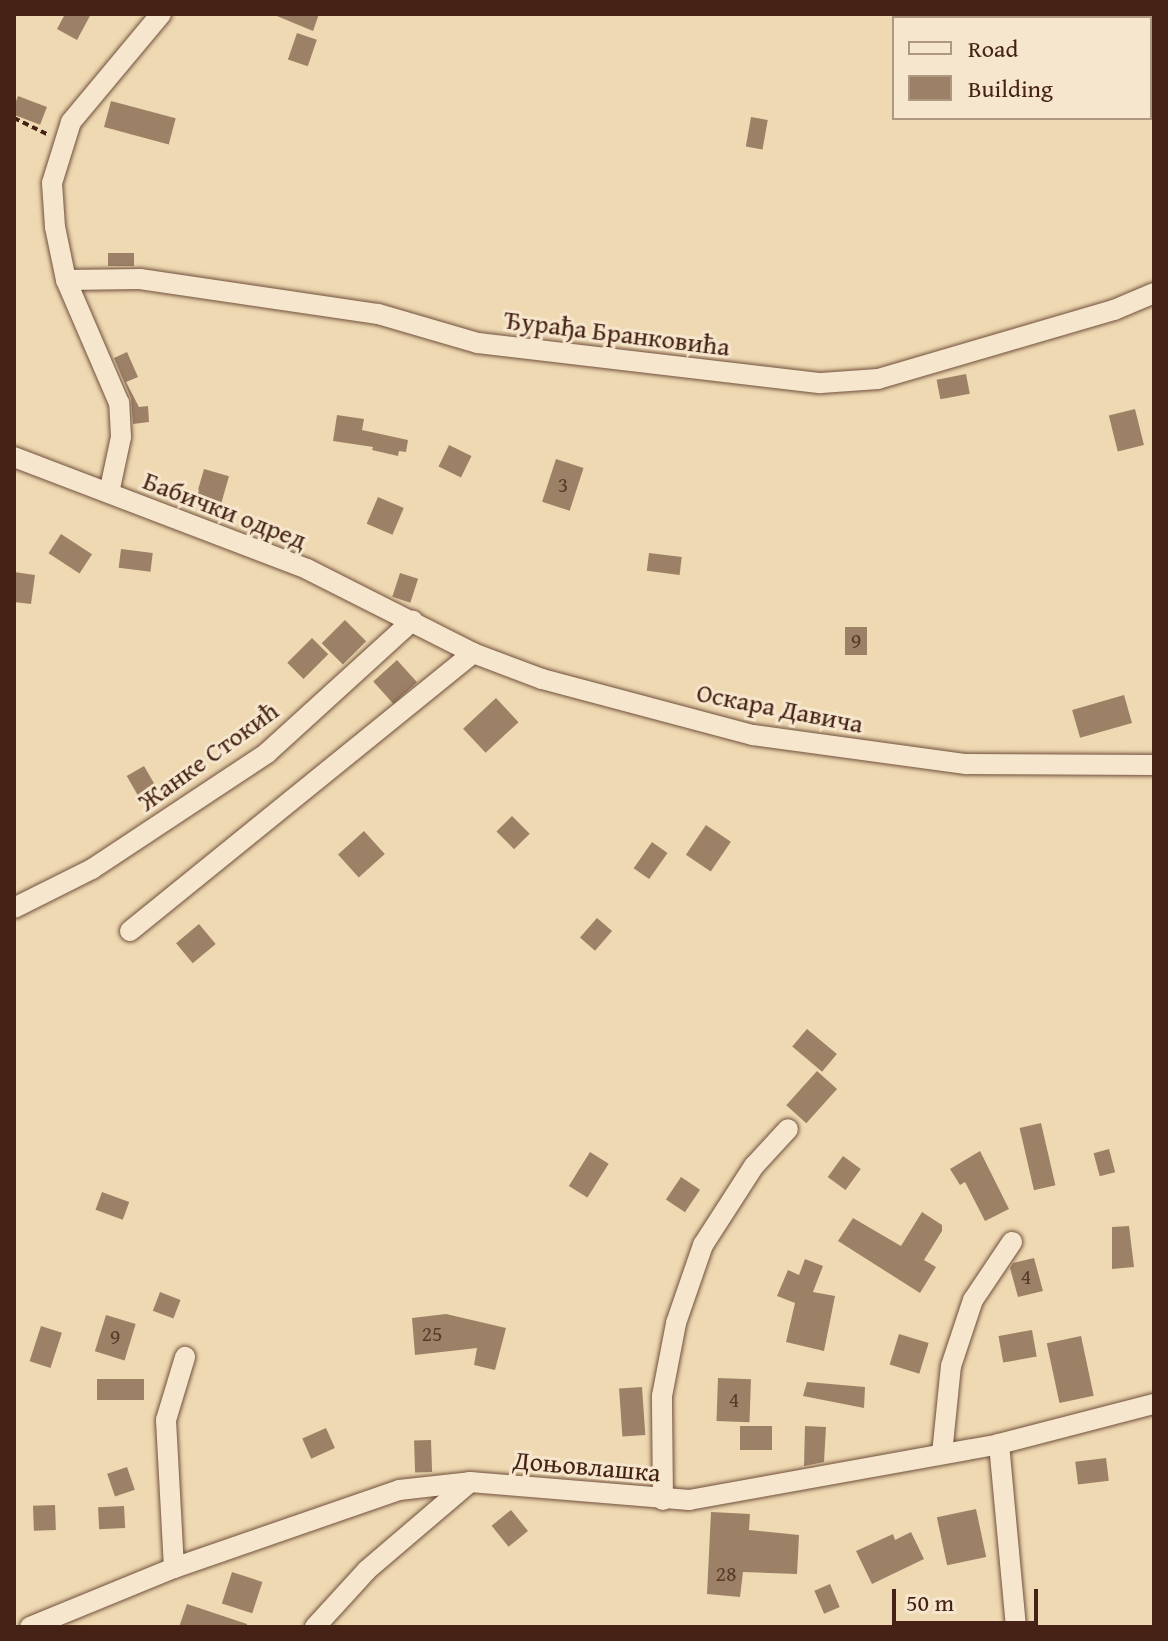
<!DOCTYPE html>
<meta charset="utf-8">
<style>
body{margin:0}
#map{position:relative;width:1168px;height:1641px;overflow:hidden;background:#efd9b2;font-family:"Gentium Book Plus",serif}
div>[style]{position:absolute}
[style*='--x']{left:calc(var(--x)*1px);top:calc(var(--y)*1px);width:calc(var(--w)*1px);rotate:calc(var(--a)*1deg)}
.building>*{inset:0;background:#9d8167;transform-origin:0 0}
.path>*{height:4px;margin-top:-2px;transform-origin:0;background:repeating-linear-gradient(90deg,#452215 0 6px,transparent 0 10px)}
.roads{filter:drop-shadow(0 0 2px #70503c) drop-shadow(0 0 2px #70503c)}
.minor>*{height:20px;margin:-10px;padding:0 10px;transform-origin:10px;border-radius:10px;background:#f5e6cd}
span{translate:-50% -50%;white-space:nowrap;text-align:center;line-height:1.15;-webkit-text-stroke:6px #f5e6cd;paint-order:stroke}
.number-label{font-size:22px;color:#5b3a2a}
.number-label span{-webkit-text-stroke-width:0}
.street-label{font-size:26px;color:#452215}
.frame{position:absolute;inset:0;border:16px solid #452215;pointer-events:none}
.legend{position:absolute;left:892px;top:16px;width:260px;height:104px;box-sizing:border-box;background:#f5e6cd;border:2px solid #af9883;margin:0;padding:10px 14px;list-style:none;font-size:24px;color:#452215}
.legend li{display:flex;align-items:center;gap:16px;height:40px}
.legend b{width:40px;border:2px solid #af9883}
.scale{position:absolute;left:892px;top:1589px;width:146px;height:36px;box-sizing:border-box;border:4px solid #452215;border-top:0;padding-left:10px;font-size:24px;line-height:28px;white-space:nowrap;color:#452215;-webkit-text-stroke:6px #f5e6cd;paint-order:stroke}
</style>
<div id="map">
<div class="building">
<i style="clip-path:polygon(65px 14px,91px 14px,77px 40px,57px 29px)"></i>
<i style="clip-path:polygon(272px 14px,319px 14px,313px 31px)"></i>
<i style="left:297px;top:33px;width:21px;height:28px;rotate:19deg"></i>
<i style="left:18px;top:96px;width:31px;height:19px;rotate:21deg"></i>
<i style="left:111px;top:101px;width:67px;height:27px;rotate:15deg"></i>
<i style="left:751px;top:117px;width:17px;height:30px;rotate:10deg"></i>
<i style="left:108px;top:253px;width:26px;height:13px"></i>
<i style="clip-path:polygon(127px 352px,138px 377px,126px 382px,139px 407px,148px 406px,149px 422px,133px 424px,131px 398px,114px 358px)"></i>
<i style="left:966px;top:374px;width:20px;height:30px;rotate:79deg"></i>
<i style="left:1135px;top:409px;width:37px;height:27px;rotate:76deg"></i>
<i style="clip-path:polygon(337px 415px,364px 419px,362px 430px,408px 440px,406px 452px,399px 451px,398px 456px,372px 450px,373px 447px,333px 441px)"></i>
<i style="left:449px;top:445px;width:25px;height:24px;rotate:26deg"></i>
<i style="left:556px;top:459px;width:29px;height:45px;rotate:18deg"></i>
<i style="left:204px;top:469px;width:26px;height:32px;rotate:16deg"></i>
<i style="left:378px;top:497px;width:28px;height:29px;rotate:23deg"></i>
<i style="left:61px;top:534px;width:37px;height:23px;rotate:33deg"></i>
<i style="left:121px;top:549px;width:32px;height:19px;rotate:7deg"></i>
<i style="left:649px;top:553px;width:33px;height:18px;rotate:7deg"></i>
<i style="clip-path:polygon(14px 572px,35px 575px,31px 604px,14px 602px)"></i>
<i style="left:400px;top:573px;width:19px;height:25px;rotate:18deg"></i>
<i style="left:345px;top:620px;width:30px;height:33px;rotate:45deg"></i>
<i style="left:845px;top:627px;width:22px;height:28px"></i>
<i style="left:312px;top:638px;width:23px;height:35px;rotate:45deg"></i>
<i style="left:397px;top:660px;width:30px;height:32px;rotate:48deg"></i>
<i style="left:1124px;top:695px;width:29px;height:54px;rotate:74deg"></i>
<i style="left:496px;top:698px;width:33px;height:45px;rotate:47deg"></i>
<i style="left:144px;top:766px;width:22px;height:20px;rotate:60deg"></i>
<i style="left:512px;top:816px;width:25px;height:22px;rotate:45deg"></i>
<i style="left:706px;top:825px;width:30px;height:36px;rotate:34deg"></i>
<i style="left:364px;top:831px;width:31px;height:35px;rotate:48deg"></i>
<i style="left:652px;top:842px;width:19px;height:32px;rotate:35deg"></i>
<i style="left:597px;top:918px;width:20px;height:26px;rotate:41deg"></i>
<i style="left:199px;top:924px;width:26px;height:30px;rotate:50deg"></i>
<i style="left:807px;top:1029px;width:39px;height:23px;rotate:40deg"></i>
<i style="left:817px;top:1071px;width:27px;height:46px;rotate:42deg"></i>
<i style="left:1041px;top:1123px;width:64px;height:22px;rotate:77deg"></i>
<i style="left:1109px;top:1149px;width:24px;height:16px;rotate:75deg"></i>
<i style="clip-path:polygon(980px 1151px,1009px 1209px,985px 1221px,965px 1182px,960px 1185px,950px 1169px)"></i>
<i style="left:590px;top:1152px;width:22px;height:40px;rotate:32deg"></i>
<i style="left:843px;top:1156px;width:22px;height:26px;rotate:36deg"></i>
<i style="left:681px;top:1177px;width:23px;height:27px;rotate:34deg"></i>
<i style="left:102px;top:1192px;width:29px;height:19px;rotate:20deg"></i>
<i style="clip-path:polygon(922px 1212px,942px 1225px,942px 1231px,924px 1260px,936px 1267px,920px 1293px,838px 1241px,853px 1218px,901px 1246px)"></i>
<i style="clip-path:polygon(1129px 1226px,1134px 1267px,1112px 1269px,1112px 1227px)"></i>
<i style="clip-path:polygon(1034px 1258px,1043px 1291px,1018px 1297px,1010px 1268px,1013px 1263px)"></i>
<i style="clip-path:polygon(805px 1259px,823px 1266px,813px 1292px,835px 1296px,824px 1351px,786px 1342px,795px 1303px,777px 1296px,788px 1270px,799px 1275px)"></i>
<i style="left:160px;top:1292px;width:22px;height:20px;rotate:21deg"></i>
<i style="clip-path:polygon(446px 1314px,506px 1328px,495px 1370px,474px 1365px,477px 1348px,415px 1355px,412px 1318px)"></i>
<i style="left:106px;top:1315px;width:31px;height:38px;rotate:17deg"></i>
<i style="left:41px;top:1326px;width:22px;height:37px;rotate:18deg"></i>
<i style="left:1032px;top:1330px;width:27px;height:34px;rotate:80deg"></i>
<i style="left:899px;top:1334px;width:31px;height:32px;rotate:17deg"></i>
<i style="left:1081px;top:1336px;width:61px;height:35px;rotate:78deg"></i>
<i style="left:718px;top:1378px;width:33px;height:43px;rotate:2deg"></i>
<i style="left:144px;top:1379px;width:21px;height:47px;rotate:90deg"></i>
<i style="clip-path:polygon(807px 1382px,865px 1387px,864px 1408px,803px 1396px)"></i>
<i style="left:642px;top:1387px;width:48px;height:23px;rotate:86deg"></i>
<i style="left:740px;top:1426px;width:32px;height:24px"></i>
<i style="clip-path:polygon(805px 1426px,826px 1427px,824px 1462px,804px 1466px)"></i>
<i style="left:326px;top:1428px;width:22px;height:26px;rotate:66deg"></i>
<i style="left:431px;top:1440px;width:32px;height:17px;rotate:88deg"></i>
<i style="left:1106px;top:1458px;width:23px;height:31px;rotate:83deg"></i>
<i style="left:127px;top:1467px;width:24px;height:21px;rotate:71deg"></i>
<i style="left:55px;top:1505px;width:25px;height:22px;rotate:88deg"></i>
<i style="left:124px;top:1506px;width:22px;height:26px;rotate:87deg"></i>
<i style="left:976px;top:1509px;width:49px;height:40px;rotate:78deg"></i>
<i style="left:511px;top:1510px;width:27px;height:25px;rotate:51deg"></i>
<i style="clip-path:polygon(711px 1512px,750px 1514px,749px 1530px,799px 1535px,797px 1574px,743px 1572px,740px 1597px,707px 1594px)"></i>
<i style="clip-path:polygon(911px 1532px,924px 1559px,872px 1584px,856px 1551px,893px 1534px,895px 1540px)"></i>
<i style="left:232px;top:1572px;width:32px;height:33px;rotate:18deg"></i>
<i style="left:830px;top:1584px;width:25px;height:17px;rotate:67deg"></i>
<i style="clip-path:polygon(187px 1604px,247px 1624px,246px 1627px,179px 1627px)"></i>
</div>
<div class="path">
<i style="--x:14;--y:118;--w:37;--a:26"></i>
</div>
<div class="roads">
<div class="minor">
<i style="--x:66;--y:280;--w:74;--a:-0.8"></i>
<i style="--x:140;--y:279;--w:241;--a:8.4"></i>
<i style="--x:378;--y:314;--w:104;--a:16.2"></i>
<i style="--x:478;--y:343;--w:345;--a:6.7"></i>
<i style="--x:821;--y:383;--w:57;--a:-4"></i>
<i style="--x:878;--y:379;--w:246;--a:-16.3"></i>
<i style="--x:1114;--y:310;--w:43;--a:-23"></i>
<i style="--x:14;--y:457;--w:314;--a:20.9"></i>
<i style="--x:307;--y:569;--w:186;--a:26.8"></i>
<i style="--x:473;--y:653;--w:74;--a:20.6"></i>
<i style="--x:542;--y:679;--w:218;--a:14.9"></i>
<i style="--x:753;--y:735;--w:215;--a:7.8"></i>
<i style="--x:966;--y:764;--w:188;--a:0.3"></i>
<i style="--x:109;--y:493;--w:57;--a:-77.9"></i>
<i style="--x:121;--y:437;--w:34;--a:-93"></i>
<i style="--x:119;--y:403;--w:134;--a:-113.3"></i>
<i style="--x:66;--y:280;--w:54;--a:-101.7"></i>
<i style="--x:55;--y:227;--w:44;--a:-93.9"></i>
<i style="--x:52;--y:183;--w:64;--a:-72.7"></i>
<i style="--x:71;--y:122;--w:141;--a:-50.2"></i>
<i style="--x:14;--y:908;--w:87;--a:-26.6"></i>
<i style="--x:92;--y:869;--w:210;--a:-33.5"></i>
<i style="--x:267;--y:753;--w:197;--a:-42.3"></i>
<i style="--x:130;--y:931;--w:442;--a:-39"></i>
<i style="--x:999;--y:1444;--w:184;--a:84.7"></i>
<i style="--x:942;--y:1454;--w:88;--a:-84.2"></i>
<i style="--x:951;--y:1366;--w:70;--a:-71.6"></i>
<i style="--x:973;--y:1300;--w:70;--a:-56.1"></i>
<i style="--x:663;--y:1500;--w:104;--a:-90.6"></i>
<i style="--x:662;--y:1396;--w:74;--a:-79.1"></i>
<i style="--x:676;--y:1323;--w:83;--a:-70.9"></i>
<i style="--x:703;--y:1245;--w:94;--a:-57.2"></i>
<i style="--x:754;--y:1166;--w:50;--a:-47.4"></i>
<i style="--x:174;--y:1568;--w:148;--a:-93.1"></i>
<i style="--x:166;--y:1420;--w:66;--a:-73.2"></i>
<i style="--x:30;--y:1627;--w:156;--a:-22.3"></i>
<i style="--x:174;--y:1568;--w:238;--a:-19.1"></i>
<i style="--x:399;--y:1490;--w:71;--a:-6.4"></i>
<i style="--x:470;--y:1482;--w:220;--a:4.7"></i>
<i style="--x:689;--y:1500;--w:315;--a:-10.2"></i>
<i style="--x:999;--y:1444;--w:160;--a:-14.5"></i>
<i style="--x:315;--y:1627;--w:77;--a:-47.6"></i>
<i style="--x:367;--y:1570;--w:135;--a:-40.5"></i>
</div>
</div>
<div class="number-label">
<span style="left:563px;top:485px">3</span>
<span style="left:856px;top:641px">9</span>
<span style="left:1026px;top:1277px">4</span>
<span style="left:432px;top:1334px">25</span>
<span style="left:115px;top:1337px">9</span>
<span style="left:734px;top:1400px">4</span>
<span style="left:726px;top:1574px">28</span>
</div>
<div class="street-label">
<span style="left:617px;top:333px;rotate:7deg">Ђурађа Бранковића</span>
<span style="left:225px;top:510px;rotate:21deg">Бабички одред</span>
<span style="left:780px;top:708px;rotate:11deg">Оскара Давича</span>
<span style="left:208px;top:756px;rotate:-36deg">Жанке Стокић</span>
<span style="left:587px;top:1466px;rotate:5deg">Доњовлашка</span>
</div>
<div class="frame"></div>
<ul class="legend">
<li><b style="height:10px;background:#f5e6cd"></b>Road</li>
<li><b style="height:22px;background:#9d8167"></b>Building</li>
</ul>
<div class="scale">50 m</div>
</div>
